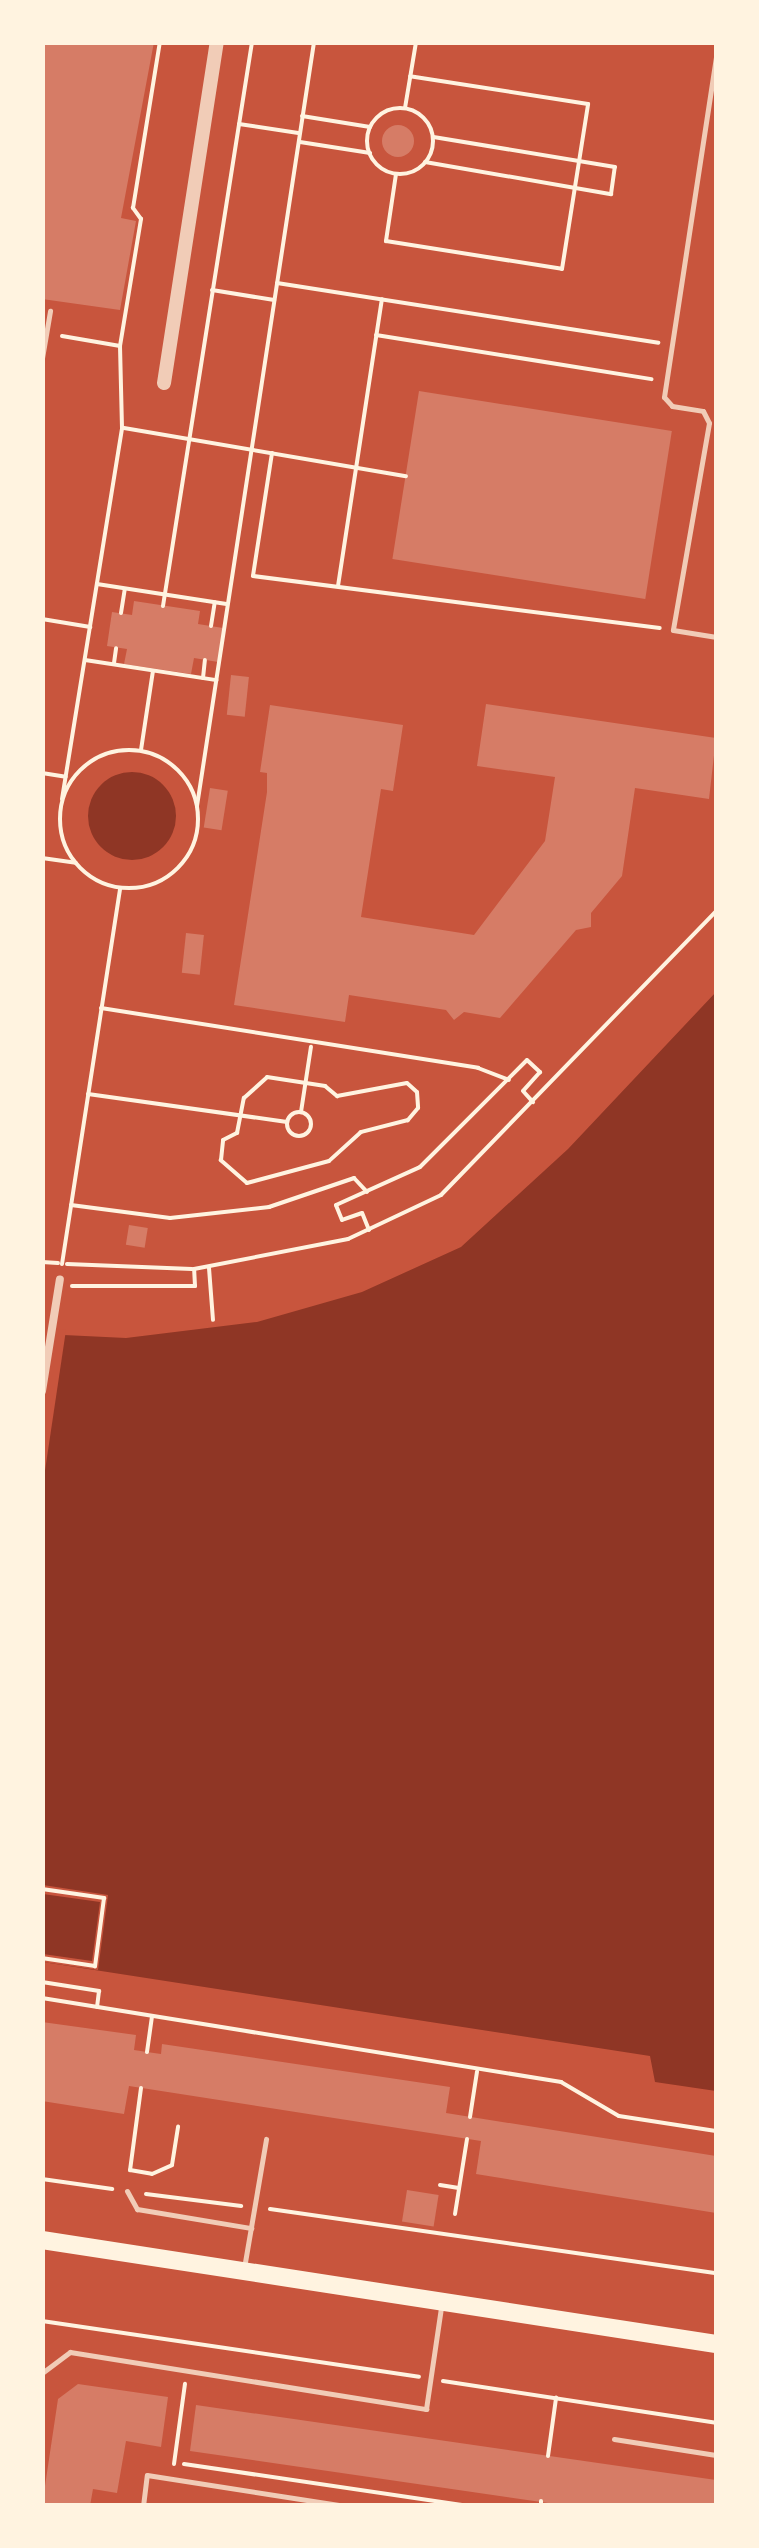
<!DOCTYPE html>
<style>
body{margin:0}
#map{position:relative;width:759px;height:2548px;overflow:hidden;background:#c8553d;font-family:"Golos Text",sans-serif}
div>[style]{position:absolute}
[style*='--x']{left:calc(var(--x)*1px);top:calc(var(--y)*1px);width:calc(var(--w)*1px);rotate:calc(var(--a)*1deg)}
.water>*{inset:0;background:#8f3625}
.round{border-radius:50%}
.pier>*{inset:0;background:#c8553d}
.building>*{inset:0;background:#d67c66;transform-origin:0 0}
.path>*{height:4px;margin:-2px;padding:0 2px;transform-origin:2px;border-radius:2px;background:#fff3e0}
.path>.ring{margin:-2px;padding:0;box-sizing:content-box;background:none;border:4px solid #fff3e0;border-radius:50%}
.service>*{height:5px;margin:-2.5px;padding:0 2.5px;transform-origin:2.5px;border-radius:2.5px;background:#f1ccb7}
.pedestrian>*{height:8px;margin:-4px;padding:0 4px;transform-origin:4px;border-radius:4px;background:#f1ccb7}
.tertiary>*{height:14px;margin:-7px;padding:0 7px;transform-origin:7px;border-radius:7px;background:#f1ccb7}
.primary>*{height:18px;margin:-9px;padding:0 9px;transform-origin:9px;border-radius:9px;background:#fff3e0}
span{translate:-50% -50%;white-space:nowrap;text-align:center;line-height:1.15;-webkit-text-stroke:8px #fff3e0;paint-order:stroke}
.frame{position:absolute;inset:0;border:45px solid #fff3e0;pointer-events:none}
</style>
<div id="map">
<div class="water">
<i class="round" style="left:88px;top:772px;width:88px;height:88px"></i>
<i style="clip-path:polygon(716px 992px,716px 2091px,655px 2082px,650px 2056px,43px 1962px,43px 1334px,126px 1338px,257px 1322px,362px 1292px,461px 1247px,568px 1149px)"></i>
</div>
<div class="pier">
<i style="clip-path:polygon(42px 1329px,66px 1330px,43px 1484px)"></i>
<i style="clip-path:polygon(43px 1885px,108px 1895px,98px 1970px,43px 1962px,43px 1954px,92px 1961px,100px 1902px,43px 1894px)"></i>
</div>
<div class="building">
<i style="clip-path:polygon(42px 42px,154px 42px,121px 218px,136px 221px,120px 310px,42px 299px)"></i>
<i class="round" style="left:382px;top:125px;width:32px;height:32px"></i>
<i style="left:419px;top:391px;width:256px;height:170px;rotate:9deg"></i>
<i style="clip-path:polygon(134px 601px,200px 611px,198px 624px,223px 628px,218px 662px,194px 658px,191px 674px,124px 664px,127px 649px,107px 646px,112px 612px,132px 615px)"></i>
<i style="left:231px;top:675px;width:18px;height:40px;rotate:6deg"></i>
<i style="clip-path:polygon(486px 704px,716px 738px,709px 799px,635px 788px,622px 876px,591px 913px,591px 927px,576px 930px,500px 1018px,464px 1012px,454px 1020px,446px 1010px,349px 995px,345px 1022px,234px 1005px,267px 792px,267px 773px,260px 772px,270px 705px,403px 725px,393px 791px,381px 789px,361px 917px,474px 935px,545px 841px,555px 777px,477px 766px)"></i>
<i style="left:210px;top:788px;width:18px;height:40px;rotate:9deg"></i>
<i style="left:186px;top:933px;width:18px;height:40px;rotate:6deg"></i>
<i style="left:129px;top:1225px;width:19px;height:20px;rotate:9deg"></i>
<i style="clip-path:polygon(42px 2022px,136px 2035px,134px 2050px,147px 2052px,161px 2054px,162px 2044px,450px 2087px,446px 2113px,716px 2156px,716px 2213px,476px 2174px,481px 2141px,129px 2086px,124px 2114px,42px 2101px)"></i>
<i style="left:407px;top:2190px;width:32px;height:32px;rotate:9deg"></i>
<i style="clip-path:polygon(78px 2384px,168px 2397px,161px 2447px,126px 2441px,117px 2493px,93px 2489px,90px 2506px,42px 2506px,58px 2399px)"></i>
<i style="clip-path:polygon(196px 2405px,716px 2480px,716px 2506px,569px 2506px,190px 2451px)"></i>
</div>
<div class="path">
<i style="--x:405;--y:108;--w:67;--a:-80.5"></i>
<i class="ring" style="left:367px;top:108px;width:62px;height:62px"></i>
<i style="--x:302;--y:116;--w:69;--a:9.2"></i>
<i style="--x:239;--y:124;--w:60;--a:8.7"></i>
<i style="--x:300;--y:142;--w:71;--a:8.9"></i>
<i style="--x:425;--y:162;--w:189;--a:9.8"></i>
<i style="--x:611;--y:194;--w:27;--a:-82"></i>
<i style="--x:615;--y:167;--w:184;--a:-170.6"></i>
<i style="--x:396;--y:174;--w:68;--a:98.5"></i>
<i style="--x:386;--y:241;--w:178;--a:9"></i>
<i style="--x:562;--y:269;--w:167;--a:-81"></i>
<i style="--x:588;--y:104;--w:180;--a:-171.1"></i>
<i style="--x:277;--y:283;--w:386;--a:8.9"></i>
<i style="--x:212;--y:290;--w:63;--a:9.2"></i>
<i style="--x:376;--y:335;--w:279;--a:9.1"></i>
<i style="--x:62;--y:336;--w:59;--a:9.8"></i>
<i style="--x:120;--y:346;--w:129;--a:-80.6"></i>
<i style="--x:141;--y:219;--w:14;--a:-126"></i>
<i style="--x:133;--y:208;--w:168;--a:-80.8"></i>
<i style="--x:124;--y:428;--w:286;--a:9.7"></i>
<i style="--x:272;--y:453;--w:124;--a:98.8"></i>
<i style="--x:253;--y:576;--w:410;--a:7.3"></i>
<i style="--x:97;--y:584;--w:131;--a:8.8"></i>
<i style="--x:338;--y:586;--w:290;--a:-81.3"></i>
<i style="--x:163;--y:606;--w:571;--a:-81.03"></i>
<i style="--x:121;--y:613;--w:24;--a:-81"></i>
<i style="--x:42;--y:619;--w:49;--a:9.5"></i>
<i style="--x:211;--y:626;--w:24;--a:-81"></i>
<i style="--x:85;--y:660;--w:133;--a:8.7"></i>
<i style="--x:114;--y:663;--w:15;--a:-82"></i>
<i style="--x:203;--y:678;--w:18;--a:-84"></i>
<i style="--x:141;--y:750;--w:80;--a:-81.4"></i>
<i class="ring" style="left:60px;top:750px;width:134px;height:134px"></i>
<i style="--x:42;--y:773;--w:24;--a:9"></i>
<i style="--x:62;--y:799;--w:376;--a:-80.8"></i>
<i style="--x:122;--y:428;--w:82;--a:-91.4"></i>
<i style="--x:197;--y:806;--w:773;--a:-81.29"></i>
<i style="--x:42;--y:858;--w:34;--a:8"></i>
<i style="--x:101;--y:1008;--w:382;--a:9"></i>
<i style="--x:478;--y:1068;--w:33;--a:21"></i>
<i style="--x:267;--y:1077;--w:59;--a:8.8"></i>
<i style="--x:325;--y:1086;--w:16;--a:40"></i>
<i style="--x:337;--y:1096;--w:71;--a:-10.5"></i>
<i style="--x:407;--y:1083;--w:13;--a:42"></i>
<i style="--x:417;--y:1092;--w:16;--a:86"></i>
<i style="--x:418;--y:1108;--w:16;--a:130"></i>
<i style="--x:408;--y:1120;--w:49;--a:165.7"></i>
<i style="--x:361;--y:1132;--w:43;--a:137.8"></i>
<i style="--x:329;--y:1161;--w:85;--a:165"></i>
<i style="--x:247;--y:1183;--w:35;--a:-139"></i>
<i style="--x:221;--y:1160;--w:20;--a:-84"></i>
<i style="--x:223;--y:1140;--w:16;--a:-27"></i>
<i style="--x:237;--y:1133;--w:36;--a:-79"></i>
<i style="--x:244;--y:1098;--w:31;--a:-42"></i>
<i style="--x:88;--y:1094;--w:201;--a:8"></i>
<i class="ring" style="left:287px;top:1112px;width:20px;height:20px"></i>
<i style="--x:301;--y:1112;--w:66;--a:-81.3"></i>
<i style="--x:71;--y:1205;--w:100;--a:7.5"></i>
<i style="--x:170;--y:1218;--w:100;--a:-6.3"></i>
<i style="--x:269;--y:1207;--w:90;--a:-18.8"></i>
<i style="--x:354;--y:1178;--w:19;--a:47"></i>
<i style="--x:369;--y:1230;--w:18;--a:-112"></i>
<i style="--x:362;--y:1213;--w:21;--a:161"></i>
<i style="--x:342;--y:1220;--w:16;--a:-112"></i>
<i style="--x:336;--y:1205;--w:92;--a:-24.3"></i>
<i style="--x:420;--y:1167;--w:151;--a:-45"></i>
<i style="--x:527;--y:1060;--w:18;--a:43"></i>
<i style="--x:540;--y:1072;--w:25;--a:132"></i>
<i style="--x:523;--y:1091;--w:15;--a:48"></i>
<i style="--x:42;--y:1262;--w:16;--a:4"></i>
<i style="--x:62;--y:1264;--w:380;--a:-81.2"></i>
<i style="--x:67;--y:1264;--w:125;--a:2.3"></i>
<i style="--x:209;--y:1268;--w:52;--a:85.6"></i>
<i style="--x:72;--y:1286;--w:123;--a:0"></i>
<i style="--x:195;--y:1286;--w:17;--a:-93"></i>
<i style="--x:194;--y:1269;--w:157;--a:-11"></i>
<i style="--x:348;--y:1239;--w:103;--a:-25.3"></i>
<i style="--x:441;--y:1195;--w:395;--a:-45.9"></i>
<i style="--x:42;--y:1889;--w:63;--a:8.3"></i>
<i style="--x:104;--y:1898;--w:69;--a:97.5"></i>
<i style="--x:95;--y:1966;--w:54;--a:-171.4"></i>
<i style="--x:42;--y:1982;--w:58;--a:9"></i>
<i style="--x:99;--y:1991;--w:16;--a:97"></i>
<i style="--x:42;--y:1998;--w:526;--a:9.19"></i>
<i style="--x:561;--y:2082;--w:67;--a:30.4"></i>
<i style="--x:619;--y:2116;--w:98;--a:8.8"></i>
<i style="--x:147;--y:2052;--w:35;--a:-82"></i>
<i style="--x:141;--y:2088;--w:83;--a:97.6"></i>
<i style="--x:130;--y:2170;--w:22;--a:10"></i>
<i style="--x:152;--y:2174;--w:22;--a:-24"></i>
<i style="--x:172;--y:2165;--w:39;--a:-81"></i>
<i style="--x:470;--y:2117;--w:46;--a:-81.2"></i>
<i style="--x:42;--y:2179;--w:71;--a:8.1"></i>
<i style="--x:440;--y:2185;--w:19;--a:9"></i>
<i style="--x:146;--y:2194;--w:96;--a:7.2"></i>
<i style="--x:270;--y:2209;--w:451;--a:8.2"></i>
<i style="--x:455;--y:2214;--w:76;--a:-80.9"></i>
<i style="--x:42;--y:2321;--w:381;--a:8.4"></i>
<i style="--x:443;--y:2381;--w:276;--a:8.7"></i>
<i style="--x:548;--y:2456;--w:59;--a:-82.1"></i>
<i style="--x:174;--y:2464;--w:81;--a:-82.2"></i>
<i style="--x:184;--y:2464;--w:286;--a:8.4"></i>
<i style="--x:541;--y:2506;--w:5;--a:-90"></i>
</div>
<div class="service">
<i style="--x:716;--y:57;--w:344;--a:98.7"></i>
<i style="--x:664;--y:397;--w:12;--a:48"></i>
<i style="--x:672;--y:406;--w:31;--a:9"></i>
<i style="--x:703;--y:411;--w:13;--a:63"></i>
<i style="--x:709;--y:423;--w:210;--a:99.9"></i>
<i style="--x:673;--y:630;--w:44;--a:9.2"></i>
<i style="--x:42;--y:358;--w:48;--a:-80.3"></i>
<i style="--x:127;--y:2191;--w:21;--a:61"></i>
<i style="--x:137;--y:2209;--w:116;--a:9.5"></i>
<i style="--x:244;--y:2268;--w:131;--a:-80.3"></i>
<i style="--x:42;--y:2373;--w:35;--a:-37"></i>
<i style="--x:70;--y:2352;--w:361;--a:9.1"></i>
<i style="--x:426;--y:2409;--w:102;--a:-81.6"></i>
<i style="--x:614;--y:2439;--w:103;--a:8.9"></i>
<i style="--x:143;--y:2506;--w:31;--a:-83"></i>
<i style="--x:147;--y:2475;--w:199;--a:8.9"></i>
</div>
<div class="pedestrian">
<i style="--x:42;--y:1391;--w:113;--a:-80.9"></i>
</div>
<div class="tertiary">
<i style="--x:164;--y:383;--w:345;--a:-81.2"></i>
</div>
<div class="primary">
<i style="--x:42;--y:2240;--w:682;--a:8.77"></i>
</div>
<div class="frame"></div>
</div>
